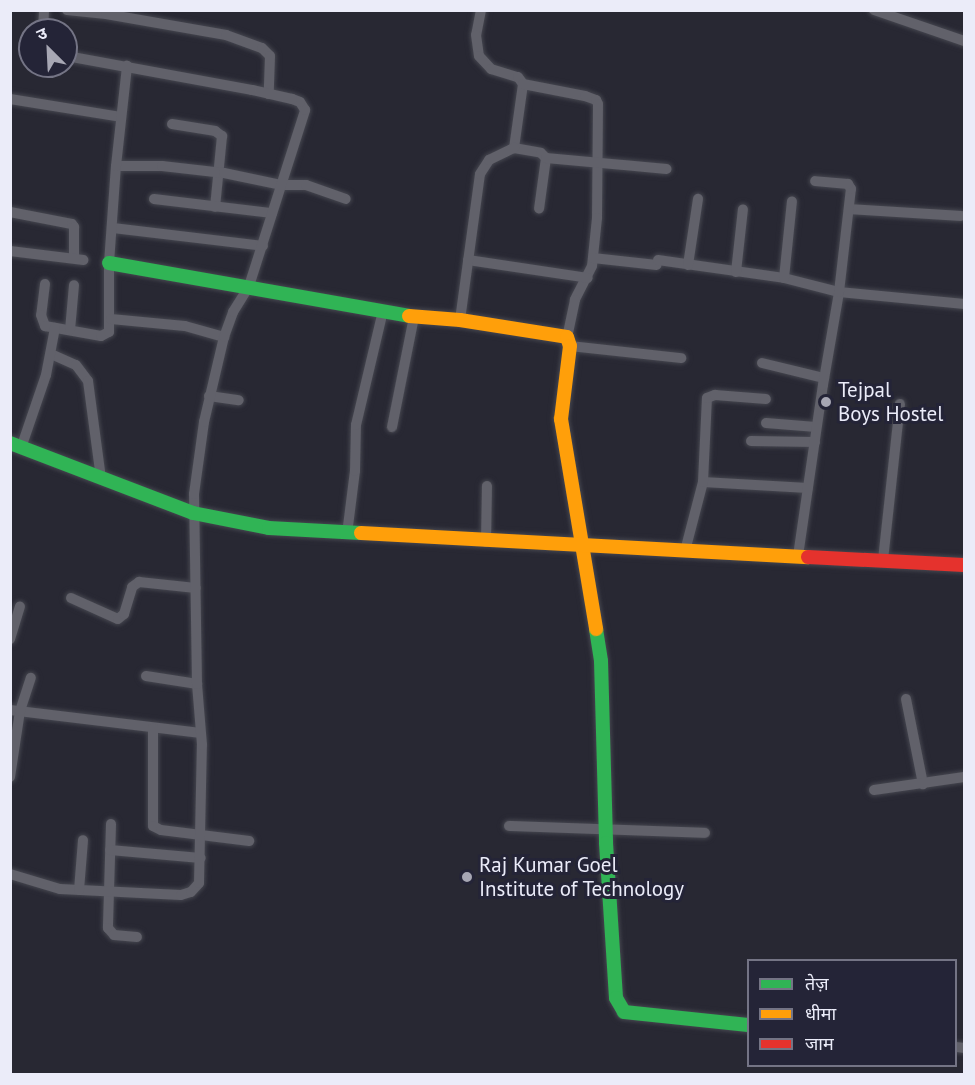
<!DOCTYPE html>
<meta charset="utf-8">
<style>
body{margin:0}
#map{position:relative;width:975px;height:1085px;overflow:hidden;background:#282833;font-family:"PT Sans","Noto Sans Devanagari",sans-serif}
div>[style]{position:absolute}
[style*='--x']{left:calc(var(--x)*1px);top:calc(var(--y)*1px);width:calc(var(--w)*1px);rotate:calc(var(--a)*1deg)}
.roads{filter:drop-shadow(0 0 2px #45464f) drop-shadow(0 0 2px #45464f)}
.street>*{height:10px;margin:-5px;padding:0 5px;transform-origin:5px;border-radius:5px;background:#61616a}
.fast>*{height:14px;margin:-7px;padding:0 7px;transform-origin:7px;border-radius:7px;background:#30b455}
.slow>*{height:14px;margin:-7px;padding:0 7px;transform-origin:7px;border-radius:7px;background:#ff9f0a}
.jam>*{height:14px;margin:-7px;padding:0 7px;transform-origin:7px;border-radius:7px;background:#e5322d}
.dots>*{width:16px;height:16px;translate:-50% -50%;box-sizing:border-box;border:3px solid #242437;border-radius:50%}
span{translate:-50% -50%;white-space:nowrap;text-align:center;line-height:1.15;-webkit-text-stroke:6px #242437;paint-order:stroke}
.poi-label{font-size:21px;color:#ebecf9}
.left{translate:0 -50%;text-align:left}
.frame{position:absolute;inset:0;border:12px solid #ebecf9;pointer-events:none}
.legend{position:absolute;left:747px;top:959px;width:210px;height:108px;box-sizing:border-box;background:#242437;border:2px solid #747485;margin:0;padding:8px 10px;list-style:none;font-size:18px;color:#ebecf9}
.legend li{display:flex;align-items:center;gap:12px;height:30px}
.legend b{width:30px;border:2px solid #747485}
.north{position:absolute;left:18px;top:18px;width:60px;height:60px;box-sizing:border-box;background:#242437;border:2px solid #747485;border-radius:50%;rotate:336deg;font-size:16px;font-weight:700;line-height:24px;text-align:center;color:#ebecf9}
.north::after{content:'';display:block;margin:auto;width:21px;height:27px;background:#a7a7b4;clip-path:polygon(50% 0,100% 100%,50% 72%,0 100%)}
</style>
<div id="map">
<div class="roads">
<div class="street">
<i style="--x:67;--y:10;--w:39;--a:6"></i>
<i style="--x:106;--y:14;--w:122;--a:9.9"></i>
<i style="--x:226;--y:35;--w:38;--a:20"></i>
<i style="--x:262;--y:48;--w:11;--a:45"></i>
<i style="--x:270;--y:56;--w:38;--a:92"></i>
<i style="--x:481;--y:10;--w:25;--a:101"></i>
<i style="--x:476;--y:35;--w:21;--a:82"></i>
<i style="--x:479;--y:56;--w:18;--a:47"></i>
<i style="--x:491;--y:69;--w:28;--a:17"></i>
<i style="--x:518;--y:77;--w:9;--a:54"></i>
<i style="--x:523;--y:84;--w:65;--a:98"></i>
<i style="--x:514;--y:148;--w:27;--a:10"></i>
<i style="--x:541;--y:153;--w:7;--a:45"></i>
<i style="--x:546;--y:158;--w:51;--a:97.8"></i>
<i style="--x:874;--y:10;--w:95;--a:19"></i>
<i style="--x:43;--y:30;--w:20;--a:-87"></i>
<i style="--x:523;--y:84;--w:63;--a:11"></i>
<i style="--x:585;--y:96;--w:12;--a:20"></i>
<i style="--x:596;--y:100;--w:4;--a:63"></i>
<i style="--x:598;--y:104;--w:114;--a:90.5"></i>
<i style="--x:597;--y:218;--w:48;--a:95.9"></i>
<i style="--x:592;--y:266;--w:38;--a:117"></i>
<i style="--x:575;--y:300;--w:38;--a:102"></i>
<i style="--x:10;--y:99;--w:112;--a:9.2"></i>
<i style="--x:172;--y:124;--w:44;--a:9.2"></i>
<i style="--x:215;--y:131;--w:9;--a:36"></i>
<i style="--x:222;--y:136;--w:71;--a:95.6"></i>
<i style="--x:546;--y:158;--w:121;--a:5.2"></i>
<i style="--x:116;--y:166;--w:46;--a:0"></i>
<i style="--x:162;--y:166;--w:62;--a:6.4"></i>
<i style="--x:224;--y:173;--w:58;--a:11.9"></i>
<i style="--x:281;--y:185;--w:25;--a:0"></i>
<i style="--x:306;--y:185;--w:42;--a:19.3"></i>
<i style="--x:154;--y:199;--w:119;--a:6.8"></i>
<i style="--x:849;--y:209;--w:112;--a:3.6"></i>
<i style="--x:10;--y:212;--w:63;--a:11"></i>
<i style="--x:72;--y:224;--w:4;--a:56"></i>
<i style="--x:74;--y:227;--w:31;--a:90"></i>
<i style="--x:113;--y:228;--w:151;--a:6.8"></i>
<i style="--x:10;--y:251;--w:74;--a:7"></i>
<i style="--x:593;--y:258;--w:64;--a:6.2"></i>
<i style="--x:468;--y:260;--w:121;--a:8.5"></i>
<i style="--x:658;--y:260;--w:127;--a:8.1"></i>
<i style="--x:784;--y:278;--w:57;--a:14.3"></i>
<i style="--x:839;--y:292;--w:126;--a:5.5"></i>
<i style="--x:688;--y:265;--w:67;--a:-81.4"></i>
<i style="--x:736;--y:272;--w:63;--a:-83.7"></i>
<i style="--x:784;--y:278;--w:77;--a:-84.1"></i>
<i style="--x:45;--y:284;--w:31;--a:97"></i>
<i style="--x:41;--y:315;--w:12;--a:70"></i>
<i style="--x:45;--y:326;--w:57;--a:10.1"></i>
<i style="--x:101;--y:336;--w:9;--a:-27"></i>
<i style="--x:109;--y:332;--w:69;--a:-90"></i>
<i style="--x:109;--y:263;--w:97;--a:-85.9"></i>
<i style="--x:116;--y:166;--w:101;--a:-83.7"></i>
<i style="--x:111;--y:319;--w:74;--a:5.4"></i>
<i style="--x:185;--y:326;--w:41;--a:15.8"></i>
<i style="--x:460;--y:320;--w:147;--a:-82.2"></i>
<i style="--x:480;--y:174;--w:17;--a:-57"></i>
<i style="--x:489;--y:160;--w:28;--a:-26"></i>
<i style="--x:70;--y:330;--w:45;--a:-84.9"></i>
<i style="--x:570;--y:346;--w:112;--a:6.2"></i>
<i style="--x:51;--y:354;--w:27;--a:24"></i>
<i style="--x:76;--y:365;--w:20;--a:53"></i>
<i style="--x:88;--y:381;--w:99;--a:82.4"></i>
<i style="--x:762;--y:363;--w:64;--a:13.6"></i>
<i style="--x:209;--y:396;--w:30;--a:8"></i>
<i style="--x:766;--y:423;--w:50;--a:4.6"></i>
<i style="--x:392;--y:427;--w:112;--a:-78.7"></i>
<i style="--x:751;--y:441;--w:64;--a:0.9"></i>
<i style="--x:21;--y:448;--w:77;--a:-71.1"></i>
<i style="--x:46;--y:375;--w:48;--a:-79.2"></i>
<i style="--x:703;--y:482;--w:105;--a:3.3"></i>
<i style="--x:347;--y:534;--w:64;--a:-82.8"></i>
<i style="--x:355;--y:471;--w:46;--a:-88.8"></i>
<i style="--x:356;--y:425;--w:117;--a:-76.7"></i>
<i style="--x:486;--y:542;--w:56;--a:-89"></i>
<i style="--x:685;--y:551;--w:71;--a:-75.4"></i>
<i style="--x:703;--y:482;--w:84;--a:-87.3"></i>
<i style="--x:707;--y:398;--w:9;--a:-21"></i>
<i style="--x:715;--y:395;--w:51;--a:4.5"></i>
<i style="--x:798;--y:556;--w:173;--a:-81.7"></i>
<i style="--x:823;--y:385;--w:94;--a:-80.2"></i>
<i style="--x:839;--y:292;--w:104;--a:-83.4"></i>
<i style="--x:851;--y:189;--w:6;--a:-121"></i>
<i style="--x:848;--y:184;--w:33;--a:-175"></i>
<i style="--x:883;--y:560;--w:157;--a:-83.8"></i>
<i style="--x:71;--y:598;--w:51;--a:24.1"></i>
<i style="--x:118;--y:619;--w:8;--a:-40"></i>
<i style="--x:124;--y:614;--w:28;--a:-73"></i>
<i style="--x:132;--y:587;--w:9;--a:-36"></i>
<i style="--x:139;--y:582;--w:57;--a:6"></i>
<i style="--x:10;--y:639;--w:34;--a:-73"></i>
<i style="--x:146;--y:676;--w:52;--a:8.9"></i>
<i style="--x:906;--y:699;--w:87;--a:78.7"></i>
<i style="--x:10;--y:710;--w:192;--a:6.9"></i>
<i style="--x:153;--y:728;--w:98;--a:90"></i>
<i style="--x:153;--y:826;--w:9;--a:27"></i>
<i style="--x:161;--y:830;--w:89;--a:7.1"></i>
<i style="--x:10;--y:777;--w:67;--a:-81.4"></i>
<i style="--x:20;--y:711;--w:35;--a:-72"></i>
<i style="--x:874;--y:790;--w:91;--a:-8.2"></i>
<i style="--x:111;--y:824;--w:104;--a:91.7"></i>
<i style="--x:108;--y:928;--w:9;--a:49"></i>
<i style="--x:114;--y:935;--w:23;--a:5"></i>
<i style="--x:509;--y:826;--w:196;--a:2"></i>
<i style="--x:110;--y:850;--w:91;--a:5"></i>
<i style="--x:10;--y:874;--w:52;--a:16.7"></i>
<i style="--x:60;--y:889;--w:121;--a:2.8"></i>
<i style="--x:181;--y:895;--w:10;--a:-17"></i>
<i style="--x:191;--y:892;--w:12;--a:-48"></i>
<i style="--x:199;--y:883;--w:138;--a:-88.8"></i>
<i style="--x:202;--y:745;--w:61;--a:-94.7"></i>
<i style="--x:197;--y:684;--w:190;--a:-90.9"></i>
<i style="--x:194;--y:494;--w:73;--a:-82.1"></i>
<i style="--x:204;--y:422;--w:87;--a:-76.8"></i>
<i style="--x:224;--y:337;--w:27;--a:-70"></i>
<i style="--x:233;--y:312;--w:31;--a:-58"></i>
<i style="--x:249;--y:286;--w:185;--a:-72.3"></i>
<i style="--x:305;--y:110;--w:9;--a:-122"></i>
<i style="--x:300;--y:102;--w:9;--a:-159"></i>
<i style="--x:292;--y:99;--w:41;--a:-167.3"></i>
<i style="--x:252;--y:90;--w:189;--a:-169.6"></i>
<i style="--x:79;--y:890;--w:50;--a:-85.4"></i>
<i style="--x:956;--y:1047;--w:8;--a:7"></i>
</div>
<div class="fast">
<i style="--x:109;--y:263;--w:305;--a:10"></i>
<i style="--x:10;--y:443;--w:196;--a:20.9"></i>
<i style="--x:193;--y:513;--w:77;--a:11.2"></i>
<i style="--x:269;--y:528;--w:92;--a:3.1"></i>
<i style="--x:596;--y:629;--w:32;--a:81"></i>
<i style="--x:601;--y:661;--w:182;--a:88.4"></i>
<i style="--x:606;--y:843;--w:155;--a:86.3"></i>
<i style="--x:616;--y:998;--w:16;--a:60"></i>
<i style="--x:624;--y:1012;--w:125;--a:6"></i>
</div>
<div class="slow">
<i style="--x:409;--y:316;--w:51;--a:4.5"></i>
<i style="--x:460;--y:320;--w:108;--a:9"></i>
<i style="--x:567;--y:337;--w:9;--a:72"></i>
<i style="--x:570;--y:346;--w:74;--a:97"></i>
<i style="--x:561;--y:419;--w:213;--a:80.5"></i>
<i style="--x:361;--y:533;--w:448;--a:3.1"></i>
</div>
<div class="jam">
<i style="--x:808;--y:557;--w:156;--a:2.9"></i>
</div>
</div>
<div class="dots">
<i style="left:826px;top:402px;background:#a7a7b4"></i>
<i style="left:467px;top:877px;background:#a7a7b4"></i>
</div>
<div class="poi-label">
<span class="left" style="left:838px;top:402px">Tejpal<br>Boys Hostel</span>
<span class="left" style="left:479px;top:877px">Raj Kumar Goel<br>Institute of Technology</span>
</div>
<div class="frame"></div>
<ul class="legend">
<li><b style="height:8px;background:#30b455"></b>तेज़</li>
<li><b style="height:8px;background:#ff9f0a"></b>धीमा</li>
<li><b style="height:8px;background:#e5322d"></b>जाम</li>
</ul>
<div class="north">उ</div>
</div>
